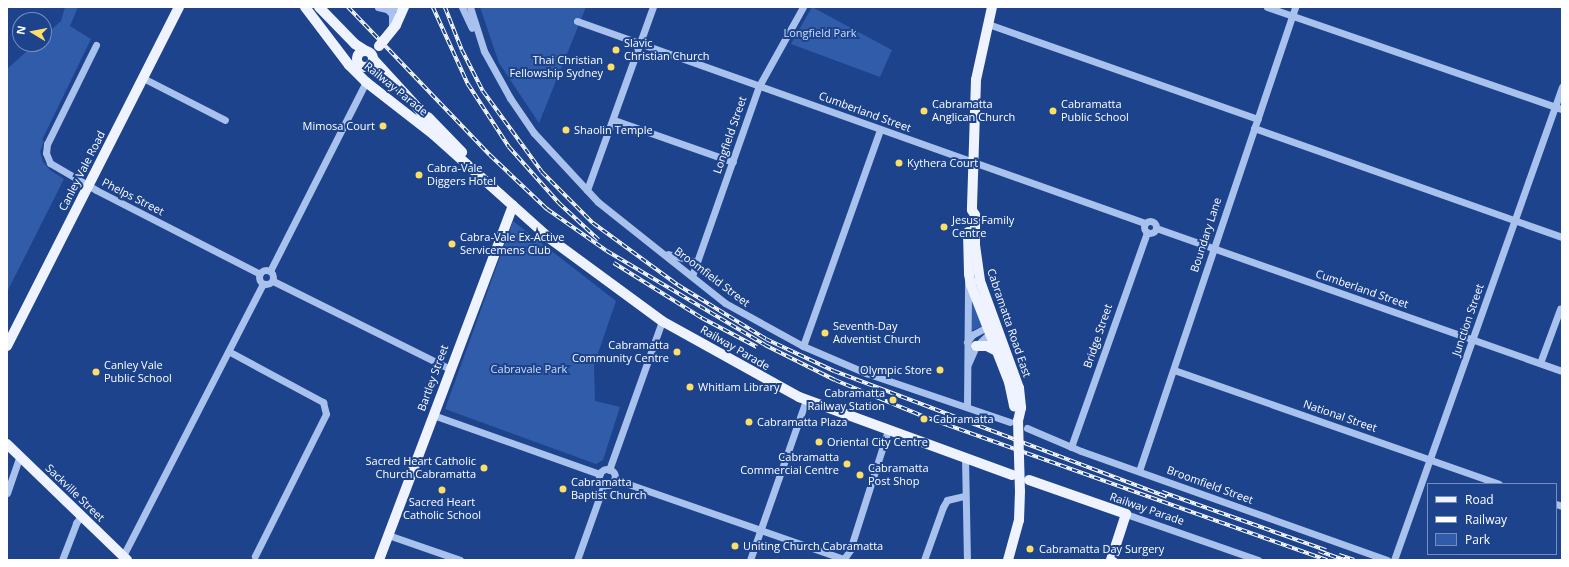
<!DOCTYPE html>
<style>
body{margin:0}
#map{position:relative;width:1569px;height:567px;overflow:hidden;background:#1c438c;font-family:"Open Sans",sans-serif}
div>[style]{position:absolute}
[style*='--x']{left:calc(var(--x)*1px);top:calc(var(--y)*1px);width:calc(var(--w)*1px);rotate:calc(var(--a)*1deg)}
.green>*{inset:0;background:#305ca9}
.minor>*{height:7px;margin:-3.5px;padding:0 3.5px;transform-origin:3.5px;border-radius:3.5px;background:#a8c1ed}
.minor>.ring{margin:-3.5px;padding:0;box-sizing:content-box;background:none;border:7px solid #a8c1ed;border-radius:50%}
.major>*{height:10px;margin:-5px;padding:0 5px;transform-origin:5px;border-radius:5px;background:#eef3ff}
.major>.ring{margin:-5px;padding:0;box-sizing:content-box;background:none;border:10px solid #eef3ff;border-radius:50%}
.rail>*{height:3.5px;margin-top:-1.75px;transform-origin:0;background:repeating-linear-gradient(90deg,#1c438c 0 6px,#fff 0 12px);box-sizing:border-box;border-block:1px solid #fff}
.major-bridge>*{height:10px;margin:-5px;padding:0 5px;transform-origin:5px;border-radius:5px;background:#eef3ff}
.dots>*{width:11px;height:11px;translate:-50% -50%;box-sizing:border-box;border:2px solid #1c438c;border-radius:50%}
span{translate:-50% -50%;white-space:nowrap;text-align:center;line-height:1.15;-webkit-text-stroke:4px #1c438c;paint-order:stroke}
.park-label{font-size:11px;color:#cedef9}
.poi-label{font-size:11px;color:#fff}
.left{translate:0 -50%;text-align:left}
.right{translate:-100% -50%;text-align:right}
.street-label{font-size:11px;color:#fff}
.frame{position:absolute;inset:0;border:8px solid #fff;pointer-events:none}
.legend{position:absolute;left:1427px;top:483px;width:130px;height:72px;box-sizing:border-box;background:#1c438c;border:1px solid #778eba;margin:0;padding:5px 7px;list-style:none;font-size:12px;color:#fff}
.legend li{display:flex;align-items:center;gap:8px;height:20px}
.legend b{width:20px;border:1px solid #778eba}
.north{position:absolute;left:12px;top:12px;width:40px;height:40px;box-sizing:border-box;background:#1c438c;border:1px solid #778eba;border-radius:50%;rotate:280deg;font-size:11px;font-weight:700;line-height:16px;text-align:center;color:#fff}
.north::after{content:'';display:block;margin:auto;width:14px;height:18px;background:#fdde66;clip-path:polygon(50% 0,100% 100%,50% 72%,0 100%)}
</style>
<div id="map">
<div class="green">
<i style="clip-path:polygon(65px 7px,78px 7px,70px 26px,91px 39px,42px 140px,44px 141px,40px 152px,43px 162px,50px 170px,64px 179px,7px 292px,7px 69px,35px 44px,44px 44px,44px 36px,61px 21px)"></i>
<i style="clip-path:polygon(480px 7px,586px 7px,539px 123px,499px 63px)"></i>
<i style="clip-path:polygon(812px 7px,892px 50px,880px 77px,791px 44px)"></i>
<i style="clip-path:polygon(513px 221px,616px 301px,594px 365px,595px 401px,620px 407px,603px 460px,596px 464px,445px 409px)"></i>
<i style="clip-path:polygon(970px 292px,982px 326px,969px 332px)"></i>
</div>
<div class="minor">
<i style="--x:378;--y:7;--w:12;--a:14"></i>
<i style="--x:390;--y:10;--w:8;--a:-23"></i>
<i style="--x:462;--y:7;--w:23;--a:65"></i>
<i style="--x:470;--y:7;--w:46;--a:72.3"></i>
<i style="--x:484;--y:51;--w:54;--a:61"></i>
<i style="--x:510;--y:98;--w:42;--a:55.6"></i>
<i style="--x:534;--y:133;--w:94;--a:47.2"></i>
<i style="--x:598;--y:202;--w:162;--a:38.5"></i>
<i style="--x:725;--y:303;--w:89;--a:28.9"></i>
<i style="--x:803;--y:346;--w:69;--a:23.2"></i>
<i style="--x:866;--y:373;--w:152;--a:18.8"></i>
<i style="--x:1267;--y:7;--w:312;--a:19.1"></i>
<i style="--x:388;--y:10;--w:6;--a:45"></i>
<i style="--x:392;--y:14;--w:14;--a:90"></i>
<i style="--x:577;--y:21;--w:603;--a:19.58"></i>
<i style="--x:988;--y:24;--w:286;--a:19.4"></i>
<i style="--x:96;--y:45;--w:110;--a:116.3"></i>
<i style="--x:47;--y:144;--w:9;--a:96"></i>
<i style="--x:46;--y:153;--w:11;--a:68"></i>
<i style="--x:50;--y:163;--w:53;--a:30.4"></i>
<i style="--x:96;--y:190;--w:184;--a:27.1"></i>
<i style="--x:143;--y:78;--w:92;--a:27.1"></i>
<i style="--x:614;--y:120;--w:126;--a:19.4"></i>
<i style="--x:1254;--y:128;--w:327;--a:19.5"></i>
<i style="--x:587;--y:190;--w:195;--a:-70.2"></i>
<i class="ring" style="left:1144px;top:221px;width:5px;height:5px"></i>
<i style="--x:1156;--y:228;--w:430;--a:19.4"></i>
<i style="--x:668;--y:254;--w:29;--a:16"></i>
<i class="ring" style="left:259px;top:270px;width:7px;height:7px"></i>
<i style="--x:270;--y:271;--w:212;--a:-63.1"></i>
<i style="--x:692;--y:276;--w:201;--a:-70.6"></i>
<i style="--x:759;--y:86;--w:90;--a:-60.9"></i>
<i style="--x:273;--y:281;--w:198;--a:26.4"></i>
<i style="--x:967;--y:342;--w:9;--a:-54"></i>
<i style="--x:972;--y:335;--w:17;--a:-28"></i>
<i style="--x:803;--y:346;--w:229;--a:-70.4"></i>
<i style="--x:230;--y:352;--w:106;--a:28.3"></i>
<i style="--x:323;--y:402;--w:12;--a:76"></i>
<i style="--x:326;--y:414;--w:159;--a:116.6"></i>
<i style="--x:1540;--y:363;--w:58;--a:-69.7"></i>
<i style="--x:968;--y:364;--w:20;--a:-66"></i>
<i style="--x:976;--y:346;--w:19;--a:-43"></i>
<i style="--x:1174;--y:370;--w:344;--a:19.3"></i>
<i style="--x:967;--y:407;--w:126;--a:-89.5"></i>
<i style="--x:433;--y:415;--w:177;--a:19.5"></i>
<i style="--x:1027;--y:428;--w:59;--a:23.1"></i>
<i style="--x:1081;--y:451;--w:325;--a:19.6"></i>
<i style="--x:1071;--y:447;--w:228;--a:-70.5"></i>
<i style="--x:965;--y:457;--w:103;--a:88.9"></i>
<i class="ring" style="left:599px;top:469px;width:9px;height:9px"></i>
<i style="--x:609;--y:470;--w:158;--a:-70.4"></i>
<i style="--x:1139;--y:471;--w:490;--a:-71.4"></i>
<i style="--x:614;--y:479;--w:244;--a:19.2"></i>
<i style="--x:844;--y:559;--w:11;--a:-56"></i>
<i style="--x:850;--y:550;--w:126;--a:-72.4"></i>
<i style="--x:7;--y:493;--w:39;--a:-71"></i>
<i style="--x:1556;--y:504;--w:6;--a:18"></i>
<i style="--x:1126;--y:514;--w:140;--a:19.2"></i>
<i style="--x:388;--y:535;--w:76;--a:19.1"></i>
<i style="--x:123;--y:556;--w:306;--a:-62.8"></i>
<i style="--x:62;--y:560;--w:40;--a:-69"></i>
<i style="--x:76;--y:523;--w:9;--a:-54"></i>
<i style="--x:577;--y:560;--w:81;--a:-70.4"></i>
<i style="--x:750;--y:560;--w:170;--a:-70.7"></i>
<i style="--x:924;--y:560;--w:56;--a:-70.3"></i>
<i style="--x:943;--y:507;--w:8;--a:-60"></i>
<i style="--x:947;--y:500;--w:18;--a:-13"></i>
<i style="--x:1394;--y:560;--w:502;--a:-70.45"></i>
</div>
<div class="major">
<i style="--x:305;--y:7;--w:73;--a:52.8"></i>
<i style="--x:349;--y:65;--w:24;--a:45"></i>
<i style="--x:366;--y:82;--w:86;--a:37.9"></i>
<i style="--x:434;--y:135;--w:154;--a:41.8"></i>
<i style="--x:549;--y:238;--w:140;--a:36.3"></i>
<i style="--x:662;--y:321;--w:157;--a:29"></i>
<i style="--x:799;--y:397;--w:227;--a:20.1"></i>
<i style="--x:319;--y:7;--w:52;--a:45.8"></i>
<i style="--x:355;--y:44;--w:13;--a:32"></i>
<i style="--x:992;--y:7;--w:75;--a:102.4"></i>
<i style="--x:976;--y:80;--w:130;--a:91.8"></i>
<i style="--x:972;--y:210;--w:6;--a:59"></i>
<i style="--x:975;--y:215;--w:30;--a:90"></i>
<i style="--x:975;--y:245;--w:36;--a:82"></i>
<i style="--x:980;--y:281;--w:114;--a:70"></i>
<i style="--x:1019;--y:388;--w:20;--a:84"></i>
<i style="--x:1021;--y:408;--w:13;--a:103"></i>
<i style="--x:384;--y:40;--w:19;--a:-51"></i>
<i style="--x:396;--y:25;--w:20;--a:-66"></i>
<i class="ring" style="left:357px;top:51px;width:6px;height:6px"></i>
<i style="--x:373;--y:59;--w:68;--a:47.4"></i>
<i style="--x:419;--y:109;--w:26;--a:61"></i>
<i style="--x:428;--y:117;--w:49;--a:45.8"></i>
<i style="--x:968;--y:232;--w:42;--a:88.6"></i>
<i style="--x:969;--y:274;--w:11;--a:80"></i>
<i style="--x:971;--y:285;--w:104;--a:68.6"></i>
<i style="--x:1009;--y:382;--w:25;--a:78"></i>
<i style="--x:7;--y:346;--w:380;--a:-63.1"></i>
<i style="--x:976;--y:346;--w:11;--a:0"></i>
<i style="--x:987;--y:346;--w:11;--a:27"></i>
<i style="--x:7;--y:444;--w:167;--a:44"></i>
<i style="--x:1029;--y:480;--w:103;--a:19.3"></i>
<i style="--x:1126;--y:514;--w:48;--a:108.1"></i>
<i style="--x:379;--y:560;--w:379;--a:-69.3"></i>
<i style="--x:1008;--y:560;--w:41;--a:-74.6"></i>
<i style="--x:1019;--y:520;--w:29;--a:-88"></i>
</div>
<div class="rail">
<i style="--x:348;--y:7;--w:205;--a:46.2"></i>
<i style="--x:490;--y:155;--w:79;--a:43.5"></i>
<i style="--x:547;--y:209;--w:73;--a:35"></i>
<i style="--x:607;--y:251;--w:184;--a:30.7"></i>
<i style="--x:765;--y:345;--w:78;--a:26.6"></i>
<i style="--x:835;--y:380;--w:97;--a:22.3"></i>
<i style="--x:925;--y:417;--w:427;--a:19.6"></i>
<i style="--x:433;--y:7;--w:85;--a:65.6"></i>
<i style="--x:468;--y:84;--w:75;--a:56.9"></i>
<i style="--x:509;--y:147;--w:75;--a:48.2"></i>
<i style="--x:559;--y:203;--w:54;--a:42.8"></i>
<i style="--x:445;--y:7;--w:46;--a:68.4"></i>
<i style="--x:462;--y:50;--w:46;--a:62.9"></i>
<i style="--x:483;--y:91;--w:100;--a:53.9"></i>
<i style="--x:542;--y:172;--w:72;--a:45"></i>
<i style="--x:593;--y:223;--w:105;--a:36.1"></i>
<i style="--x:678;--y:285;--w:103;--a:31.5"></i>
<i style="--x:766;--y:339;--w:75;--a:25.2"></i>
<i style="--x:834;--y:371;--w:356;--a:20.7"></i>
<i style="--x:614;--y:263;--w:104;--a:32"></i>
<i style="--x:702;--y:318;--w:62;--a:27.8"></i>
<i style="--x:1162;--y:492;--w:174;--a:19.5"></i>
<i style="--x:1319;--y:551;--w:27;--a:20"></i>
<i style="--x:1339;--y:555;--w:16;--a:18"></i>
</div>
<div class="major-bridge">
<i style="--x:379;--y:46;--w:8;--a:-50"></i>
<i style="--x:1018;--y:421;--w:70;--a:88.4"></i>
</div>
<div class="dots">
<i style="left:616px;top:50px;background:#fdde66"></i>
<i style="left:611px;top:67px;background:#fdde66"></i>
<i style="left:924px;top:111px;background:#fdde66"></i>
<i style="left:1053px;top:111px;background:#fdde66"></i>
<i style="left:383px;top:126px;background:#fdde66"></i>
<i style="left:566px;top:130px;background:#fdde66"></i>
<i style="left:899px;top:163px;background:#fdde66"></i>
<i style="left:419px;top:175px;background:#fdde66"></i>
<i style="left:944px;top:227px;background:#fdde66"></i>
<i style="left:452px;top:244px;background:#fdde66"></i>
<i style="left:825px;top:333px;background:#fdde66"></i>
<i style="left:677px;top:352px;background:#fdde66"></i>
<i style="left:940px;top:370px;background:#fdde66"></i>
<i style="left:96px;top:372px;background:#fdde66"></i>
<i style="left:690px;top:387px;background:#fdde66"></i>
<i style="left:893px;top:400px;background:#fdde66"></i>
<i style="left:924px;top:419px;background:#fdde66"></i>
<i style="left:749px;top:422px;background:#fdde66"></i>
<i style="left:819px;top:442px;background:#fdde66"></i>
<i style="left:847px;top:464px;background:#fdde66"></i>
<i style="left:484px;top:468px;background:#fdde66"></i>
<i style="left:860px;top:475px;background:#fdde66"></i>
<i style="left:563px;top:489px;background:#fdde66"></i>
<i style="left:442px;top:490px;background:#fdde66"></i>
<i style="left:735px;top:546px;background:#fdde66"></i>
<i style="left:1030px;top:549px;background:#fdde66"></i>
</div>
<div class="park-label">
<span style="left:820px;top:33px">Longfield Park</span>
<span style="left:529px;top:369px">Cabravale Park</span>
</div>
<div class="poi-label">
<span class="left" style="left:624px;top:50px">Slavic<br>Christian Church</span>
<span class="right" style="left:603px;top:67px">Thai Christian<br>Fellowship Sydney</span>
<span class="left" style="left:932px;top:111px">Cabramatta<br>Anglican Church</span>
<span class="left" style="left:1061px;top:111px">Cabramatta<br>Public School</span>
<span class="right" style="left:375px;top:126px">Mimosa Court</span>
<span class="left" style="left:574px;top:130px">Shaolin Temple</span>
<span class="left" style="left:907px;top:163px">Kythera Court</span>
<span class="left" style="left:427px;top:175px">Cabra-Vale<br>Diggers Hotel</span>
<span class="left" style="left:952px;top:227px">Jesus Family<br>Centre</span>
<span class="left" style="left:460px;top:244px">Cabra-Vale Ex-Active<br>Servicemens Club</span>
<span class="left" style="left:833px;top:333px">Seventh-Day<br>Adventist Church</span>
<span class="right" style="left:669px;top:352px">Cabramatta<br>Community Centre</span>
<span class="left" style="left:104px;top:372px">Canley Vale<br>Public School</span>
<span class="right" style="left:932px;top:370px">Olympic Store</span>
<span class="left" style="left:698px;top:387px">Whitlam Library</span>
<span class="right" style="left:885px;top:400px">Cabramatta<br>Railway Station</span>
<span class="left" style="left:933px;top:419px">Cabramatta</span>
<span class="left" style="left:757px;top:422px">Cabramatta Plaza</span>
<span class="left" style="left:827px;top:442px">Oriental City Centre</span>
<span class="right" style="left:839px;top:464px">Cabramatta<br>Commercial Centre</span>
<span class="right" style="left:476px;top:468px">Sacred Heart Catholic<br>Church Cabramatta</span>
<span class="left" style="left:868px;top:475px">Cabramatta<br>Post Shop</span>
<span class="left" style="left:571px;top:489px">Cabramatta<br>Baptist Church</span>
<span style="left:442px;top:509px">Sacred Heart<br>Catholic School</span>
<span class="left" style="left:743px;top:546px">Uniting Church Cabramatta</span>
<span class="left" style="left:1039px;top:549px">Cabramatta Day Surgery</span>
</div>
<div class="street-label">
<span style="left:396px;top:89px;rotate:39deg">Railway Parade</span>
<span style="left:865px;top:112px;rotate:20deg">Cumberland Street</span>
<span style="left:730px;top:135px;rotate:-71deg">Longfield Street</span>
<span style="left:82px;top:171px;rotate:-63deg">Canley Vale Road</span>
<span style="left:133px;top:197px;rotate:27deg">Phelps Street</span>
<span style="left:1206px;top:235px;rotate:-72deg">Boundary Lane</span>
<span style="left:712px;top:277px;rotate:37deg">Broomfield Street</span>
<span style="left:1362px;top:289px;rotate:19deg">Cumberland Street</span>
<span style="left:1468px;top:320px;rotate:-71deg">Junction Street</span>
<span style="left:1009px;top:323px;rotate:71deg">Cabramatta Road East</span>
<span style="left:1098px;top:336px;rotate:-71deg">Bridge Street</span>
<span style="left:735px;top:348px;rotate:30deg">Railway Parade</span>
<span style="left:433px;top:378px;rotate:-70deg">Bartley Street</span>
<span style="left:1340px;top:416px;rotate:19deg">National Street</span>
<span style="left:1210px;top:485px;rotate:20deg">Broomfield Street</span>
<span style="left:75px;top:493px;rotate:44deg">Sackville Street</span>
<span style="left:1147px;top:509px;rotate:19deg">Railway Parade</span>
</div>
<div class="frame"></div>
<ul class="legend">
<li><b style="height:5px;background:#eef3ff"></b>Road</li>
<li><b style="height:5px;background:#fff"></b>Railway</li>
<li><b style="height:11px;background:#305ca9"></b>Park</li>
</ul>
<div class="north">N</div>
</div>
